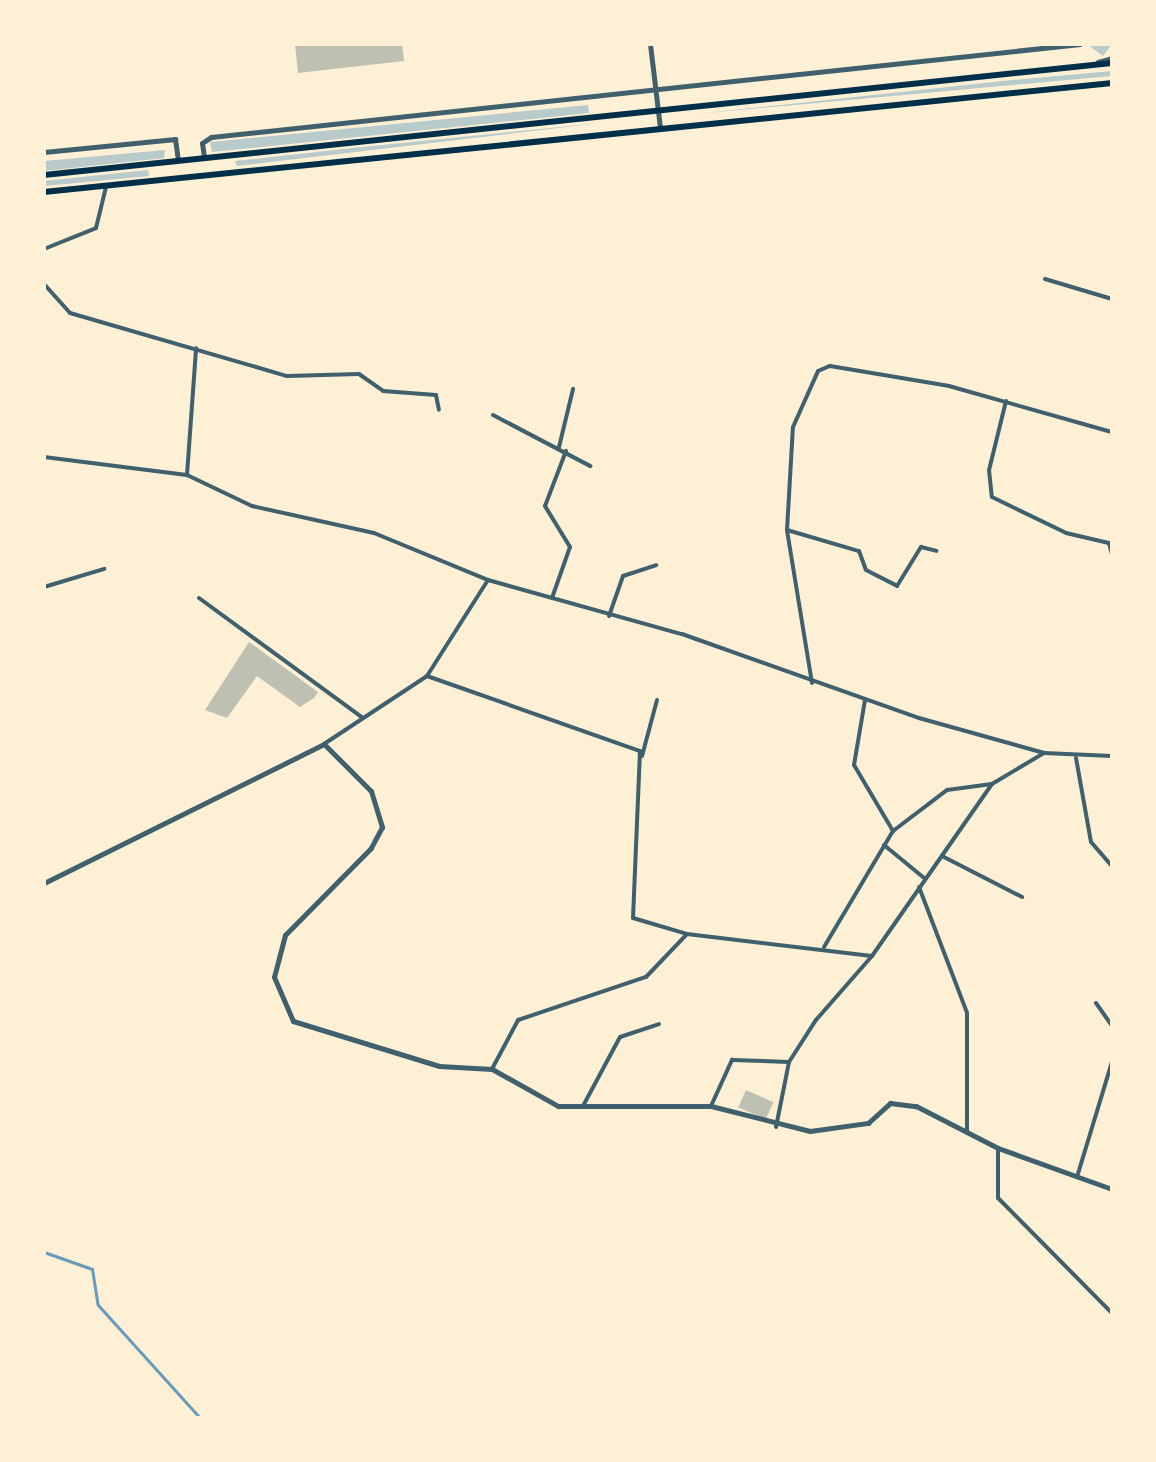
<!DOCTYPE html>
<style>
body{margin:0}
#map{position:relative;width:1156px;height:1462px;overflow:hidden;background:#fdf0d5;font-family:Montserrat,sans-serif}
div>[style]{position:absolute}
[style*='--x']{left:calc(var(--x)*1px);top:calc(var(--y)*1px);width:calc(var(--w)*1px);rotate:calc(var(--a)*1deg)}
.green>*{inset:0;background:#b9caca;transform-origin:0 0}
.stream>*{height:3px;margin:-1.5px;padding:0 1.5px;transform-origin:1.5px;border-radius:1.5px;background:#669bbc}
.building>*{inset:0;background:#bec0b2;transform-origin:0 0}
.minor>*{height:4px;margin:-2px;padding:0 2px;transform-origin:2px;border-radius:2px;background:#3f606c}
.tertiary>*{height:5px;margin:-2.5px;padding:0 2.5px;transform-origin:2.5px;border-radius:2.5px;background:#3f606c}
.primary>*{height:6px;margin:-3px;padding:0 3px;transform-origin:3px;border-radius:3px;background:#003049}
span{translate:-50% -50%;white-space:nowrap;text-align:center;line-height:1.15;-webkit-text-stroke:8px #fdf0d5;paint-order:stroke}
.frame{position:absolute;inset:0;border:46px solid #fdf0d5;pointer-events:none}
</style>
<div id="map">
<div class="green">
<i style="left:1112px;top:44px;width:15px;height:392px;rotate:127deg"></i>
<i style="clip-path:polygon(1112px 71px,1112px 76px,696px 114px,1012px 80px)"></i>
<i style="clip-path:polygon(588px 105px,589px 113px,212px 152px,210px 142px)"></i>
<i style="clip-path:polygon(600px 123px,237px 166px,235px 161px,352px 148px)"></i>
<i style="clip-path:polygon(165px 150px,164px 158px,44px 171px,44px 161px)"></i>
<i style="clip-path:polygon(148px 170px,149px 176px,44px 186px,44px 181px)"></i>
</div>
<div class="stream">
<i style="--x:44;--y:1252;--w:51;--a:19.5"></i>
<i style="--x:92;--y:1269;--w:36;--a:81"></i>
<i style="--x:98;--y:1305;--w:152;--a:47.9"></i>
</div>
<div class="building">
<i style="clip-path:polygon(295px 44px,402px 44px,404px 61px,298px 73px)"></i>
<i style="clip-path:polygon(249px 642px,318px 692px,314px 698px,300px 707px,257px 676px,227px 718px,205px 710px)"></i>
<i style="left:746px;top:1090px;width:30px;height:19px;rotate:24deg"></i>
</div>
<div class="minor">
<i style="--x:44;--y:249;--w:56;--a:-22"></i>
<i style="--x:96;--y:228;--w:42;--a:-76.3"></i>
<i style="--x:1045;--y:279;--w:70;--a:16.6"></i>
<i style="--x:44;--y:284;--w:39;--a:48"></i>
<i style="--x:70;--y:313;--w:226;--a:16.2"></i>
<i style="--x:287;--y:376;--w:72;--a:-1.6"></i>
<i style="--x:359;--y:374;--w:29;--a:35"></i>
<i style="--x:383;--y:391;--w:53;--a:4.3"></i>
<i style="--x:436;--y:395;--w:15;--a:79"></i>
<i style="--x:1006;--y:401;--w:71;--a:103.8"></i>
<i style="--x:989;--y:470;--w:27;--a:84"></i>
<i style="--x:992;--y:497;--w:82;--a:25.9"></i>
<i style="--x:1066;--y:533;--w:44;--a:13.1"></i>
<i style="--x:1109;--y:543;--w:11;--a:75"></i>
<i style="--x:493;--y:415;--w:110;--a:27.7"></i>
<i style="--x:559;--y:447;--w:60;--a:-76.4"></i>
<i style="--x:44;--y:457;--w:144;--a:7.2"></i>
<i style="--x:187;--y:475;--w:72;--a:25.5"></i>
<i style="--x:252;--y:506;--w:125;--a:12.5"></i>
<i style="--x:374;--y:533;--w:123;--a:22.4"></i>
<i style="--x:488;--y:580;--w:201;--a:15.6"></i>
<i style="--x:682;--y:634;--w:251;--a:19.5"></i>
<i style="--x:919;--y:718;--w:130;--a:15.6"></i>
<i style="--x:1044;--y:753;--w:68;--a:2.5"></i>
<i style="--x:187;--y:475;--w:127;--a:-85.9"></i>
<i style="--x:787;--y:530;--w:75;--a:16.3"></i>
<i style="--x:859;--y:551;--w:20;--a:70"></i>
<i style="--x:866;--y:570;--w:35;--a:27"></i>
<i style="--x:897;--y:586;--w:46;--a:-58.4"></i>
<i style="--x:921;--y:547;--w:16;--a:14"></i>
<i style="--x:44;--y:587;--w:63;--a:-16.7"></i>
<i style="--x:199;--y:598;--w:203;--a:36.2"></i>
<i style="--x:552;--y:598;--w:54;--a:-70.6"></i>
<i style="--x:570;--y:547;--w:48;--a:-121.4"></i>
<i style="--x:545;--y:506;--w:59;--a:-69.1"></i>
<i style="--x:609;--y:616;--w:42;--a:-70.7"></i>
<i style="--x:623;--y:576;--w:35;--a:-18"></i>
<i style="--x:427;--y:676;--w:226;--a:19.4"></i>
<i style="--x:640;--y:751;--w:167;--a:92.4"></i>
<i style="--x:633;--y:918;--w:56;--a:16.5"></i>
<i style="--x:687;--y:934;--w:186;--a:6.8"></i>
<i style="--x:812;--y:683;--w:155;--a:-99.3"></i>
<i style="--x:787;--y:530;--w:103;--a:-86.7"></i>
<i style="--x:793;--y:427;--w:61;--a:-65.9"></i>
<i style="--x:818;--y:371;--w:13;--a:-23"></i>
<i style="--x:830;--y:366;--w:121;--a:9.5"></i>
<i style="--x:949;--y:386;--w:169;--a:15.8"></i>
<i style="--x:865;--y:700;--w:66;--a:99.6"></i>
<i style="--x:854;--y:765;--w:77;--a:59.4"></i>
<i style="--x:324;--y:744;--w:123;--a:-33.4"></i>
<i style="--x:427;--y:676;--w:114;--a:-57.6"></i>
<i style="--x:642;--y:756;--w:58;--a:-75"></i>
<i style="--x:1076;--y:758;--w:85;--a:79.9"></i>
<i style="--x:1091;--y:842;--w:32;--a:49"></i>
<i style="--x:884;--y:845;--w:52;--a:39.5"></i>
<i style="--x:942;--y:856;--w:90;--a:27.1"></i>
<i style="--x:919;--y:887;--w:135;--a:69.1"></i>
<i style="--x:967;--y:1013;--w:117;--a:90"></i>
<i style="--x:824;--y:947;--w:135;--a:-59.3"></i>
<i style="--x:893;--y:831;--w:68;--a:-37.2"></i>
<i style="--x:947;--y:790;--w:45;--a:-7.6"></i>
<i style="--x:1096;--y:1003;--w:28;--a:55"></i>
<i style="--x:492;--y:1069;--w:55;--a:-62"></i>
<i style="--x:518;--y:1020;--w:135;--a:-18.6"></i>
<i style="--x:646;--y:977;--w:59;--a:-46.4"></i>
<i style="--x:583;--y:1106;--w:78;--a:-61.8"></i>
<i style="--x:620;--y:1037;--w:41;--a:-18.4"></i>
<i style="--x:711;--y:1106;--w:51;--a:-65.5"></i>
<i style="--x:732;--y:1060;--w:57;--a:2"></i>
<i style="--x:776;--y:1127;--w:66;--a:-78.7"></i>
<i style="--x:789;--y:1062;--w:50;--a:-57.3"></i>
<i style="--x:816;--y:1020;--w:85;--a:-48.8"></i>
<i style="--x:872;--y:956;--w:210;--a:-55.1"></i>
<i style="--x:992;--y:784;--w:61;--a:-30.8"></i>
<i style="--x:998;--y:1148;--w:50;--a:90"></i>
<i style="--x:998;--y:1198;--w:162;--a:45.3"></i>
<i style="--x:1077;--y:1177;--w:120;--a:-73.1"></i>
</div>
<div class="tertiary">
<i style="--x:650;--y:44;--w:85;--a:83.2"></i>
<i style="--x:1098;--y:62;--w:15;--a:-16"></i>
<i style="--x:44;--y:152;--w:132;--a:-5.7"></i>
<i style="--x:175;--y:139;--w:21;--a:82"></i>
<i style="--x:204;--y:157;--w:14;--a:-98"></i>
<i style="--x:202;--y:143;--w:11;--a:-34"></i>
<i style="--x:211;--y:137;--w:874;--a:-6.11"></i>
<i style="--x:44;--y:883;--w:313;--a:-26.4"></i>
<i style="--x:324;--y:744;--w:66;--a:45"></i>
<i style="--x:371;--y:791;--w:38;--a:73"></i>
<i style="--x:382;--y:827;--w:24;--a:118"></i>
<i style="--x:371;--y:848;--w:122;--a:134.7"></i>
<i style="--x:285;--y:935;--w:43;--a:104.7"></i>
<i style="--x:274;--y:977;--w:48;--a:66.6"></i>
<i style="--x:293;--y:1021;--w:153;--a:17.1"></i>
<i style="--x:439;--y:1066;--w:53;--a:3.2"></i>
<i style="--x:492;--y:1069;--w:76;--a:29.3"></i>
<i style="--x:558;--y:1106;--w:153;--a:0"></i>
<i style="--x:711;--y:1106;--w:102;--a:14.2"></i>
<i style="--x:810;--y:1131;--w:59;--a:-7.9"></i>
<i style="--x:868;--y:1123;--w:30;--a:-42"></i>
<i style="--x:890;--y:1103;--w:26;--a:7"></i>
<i style="--x:916;--y:1106;--w:92;--a:27.1"></i>
<i style="--x:998;--y:1148;--w:121;--a:19.8"></i>
</div>
<div class="primary">
<i style="--x:44;--y:175;--w:1074;--a:-5.99"></i>
<i style="--x:44;--y:192;--w:1074;--a:-5.83"></i>
</div>
<div class="frame"></div>
</div>
